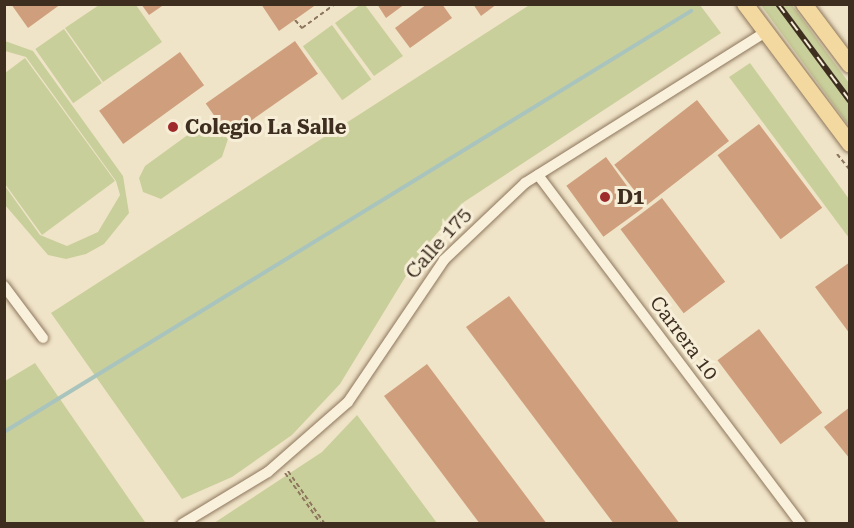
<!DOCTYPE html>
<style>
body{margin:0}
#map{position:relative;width:854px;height:528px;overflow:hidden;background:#f0e4c8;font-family:"Roboto Serif",serif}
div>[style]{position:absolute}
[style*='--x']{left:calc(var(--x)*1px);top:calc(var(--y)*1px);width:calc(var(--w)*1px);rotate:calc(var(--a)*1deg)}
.green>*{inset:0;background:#c9cf9b;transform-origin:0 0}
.stream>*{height:4px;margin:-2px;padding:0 2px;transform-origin:2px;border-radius:2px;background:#a9c4bc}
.building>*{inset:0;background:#cf9f7d;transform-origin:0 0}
.path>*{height:2px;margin-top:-1px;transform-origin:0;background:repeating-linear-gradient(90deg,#8d765c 0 4.5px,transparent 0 7.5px)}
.roads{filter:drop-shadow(0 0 2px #8d765c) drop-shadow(0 0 2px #8d765c)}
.street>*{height:10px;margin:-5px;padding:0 5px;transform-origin:5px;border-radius:5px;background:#faf1dc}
.primary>*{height:16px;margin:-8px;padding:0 8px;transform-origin:8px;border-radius:8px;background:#f3d9a0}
.rail>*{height:6px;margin-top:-3px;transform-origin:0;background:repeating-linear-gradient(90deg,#f7eed8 0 11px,#3d2e20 0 22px);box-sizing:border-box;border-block:2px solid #3d2e20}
.dots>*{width:16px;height:16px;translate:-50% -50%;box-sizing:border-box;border:3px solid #f7eed8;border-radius:50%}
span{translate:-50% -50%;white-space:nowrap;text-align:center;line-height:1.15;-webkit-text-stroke:6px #f7eed8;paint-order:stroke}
.poi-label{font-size:20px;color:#3d2e20;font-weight:700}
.left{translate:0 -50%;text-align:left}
.street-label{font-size:20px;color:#3d2e20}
.frame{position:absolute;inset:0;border:6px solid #3d2e20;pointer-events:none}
</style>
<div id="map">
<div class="green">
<i style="clip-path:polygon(531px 4px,700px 5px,721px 33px,464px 202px,420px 253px,340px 384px,292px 435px,232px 477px,182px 499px,51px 313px)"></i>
<i style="clip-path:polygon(99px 5px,136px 5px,162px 42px,103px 82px,65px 28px)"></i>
<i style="clip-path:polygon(360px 5px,365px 5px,403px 56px,374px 76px,335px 23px)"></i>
<i style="clip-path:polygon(761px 5px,792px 5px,849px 83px,849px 126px)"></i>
<i style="left:332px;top:25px;width:67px;height:36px;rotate:54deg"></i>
<i style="left:64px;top:29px;width:66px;height:35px;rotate:55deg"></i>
<i style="clip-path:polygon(5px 41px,33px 51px,123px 176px,129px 213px,104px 244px,86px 254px,66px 259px,48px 255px,5px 205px,5px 186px,40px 235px,67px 246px,98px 232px,120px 195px,116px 181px,26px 57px,5px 51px)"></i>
<i style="clip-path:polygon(25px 58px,115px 181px,42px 235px,5px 184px,5px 73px)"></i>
<i style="clip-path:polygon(750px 63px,849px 199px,849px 238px,729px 77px)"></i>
<i style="clip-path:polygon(213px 125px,228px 139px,222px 157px,161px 199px,143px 192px,139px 178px,145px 166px,200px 126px)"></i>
<i style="clip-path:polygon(35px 363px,145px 522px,5px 523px,5px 381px)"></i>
<i style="clip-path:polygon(357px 415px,437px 523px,214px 523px,322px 452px)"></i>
</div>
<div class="stream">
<i style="--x:4;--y:432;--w:806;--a:-31.5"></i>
</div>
<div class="building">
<i style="clip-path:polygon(11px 4px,61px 4px,28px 28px)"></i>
<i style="clip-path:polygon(141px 4px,165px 4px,149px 15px)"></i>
<i style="clip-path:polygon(261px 4px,317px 4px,279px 31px)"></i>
<i style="clip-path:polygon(377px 4px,405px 4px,386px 18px)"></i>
<i style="clip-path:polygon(427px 4px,442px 4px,452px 18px,410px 48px,395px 28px)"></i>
<i style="clip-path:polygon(473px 4px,497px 4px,481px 16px)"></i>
<i style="left:295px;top:41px;width:40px;height:109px;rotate:55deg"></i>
<i style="left:180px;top:52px;width:41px;height:100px;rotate:54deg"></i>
<i style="left:697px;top:100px;width:52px;height:105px;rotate:52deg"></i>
<i style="left:759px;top:124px;width:105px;height:52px;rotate:53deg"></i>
<i style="left:606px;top:157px;width:63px;height:49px;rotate:54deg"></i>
<i style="left:662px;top:198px;width:105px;height:52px;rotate:53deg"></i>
<i style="clip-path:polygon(850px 262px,850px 334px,815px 287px)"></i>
<i style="clip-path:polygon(509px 296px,680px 524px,614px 524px,466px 327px)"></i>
<i style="left:759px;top:329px;width:105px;height:52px;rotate:53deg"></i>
<i style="clip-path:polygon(427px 364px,547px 524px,480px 524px,384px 396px)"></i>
<i style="clip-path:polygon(850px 407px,850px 459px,824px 427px)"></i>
</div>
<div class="path">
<i style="--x:295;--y:20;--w:11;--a:49"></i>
<i style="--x:302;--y:28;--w:41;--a:-36"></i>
<i style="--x:837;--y:154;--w:21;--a:51"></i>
<i style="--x:288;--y:471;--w:65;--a:55.1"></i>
<i style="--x:285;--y:473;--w:62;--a:54.8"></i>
</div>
<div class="roads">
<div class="street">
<i style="--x:538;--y:175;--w:437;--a:53"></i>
<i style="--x:4;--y:286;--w:65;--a:53.1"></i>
<i style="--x:182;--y:524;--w:100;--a:-31.2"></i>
<i style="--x:268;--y:472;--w:106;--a:-41.2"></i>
<i style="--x:348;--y:402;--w:171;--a:-55.9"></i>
<i style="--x:444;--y:260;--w:112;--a:-43.5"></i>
<i style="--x:525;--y:183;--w:284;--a:-32.1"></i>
</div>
<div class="primary">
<i style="--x:745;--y:4;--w:175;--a:53.1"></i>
<i style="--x:804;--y:4;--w:76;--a:53"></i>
</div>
</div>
<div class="rail">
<i style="--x:778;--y:4;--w:121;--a:53.4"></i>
</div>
<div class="dots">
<i style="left:173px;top:127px;background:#9e2a2b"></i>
<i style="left:605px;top:197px;background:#9e2a2b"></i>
</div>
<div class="poi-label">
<span class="left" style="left:185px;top:127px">Colegio La Salle</span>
<span class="left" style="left:617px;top:197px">D1</span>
</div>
<div class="street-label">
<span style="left:438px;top:243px;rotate:-49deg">Calle 175</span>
<span style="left:684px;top:338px;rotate:53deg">Carrera 10</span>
</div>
<div class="frame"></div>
</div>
